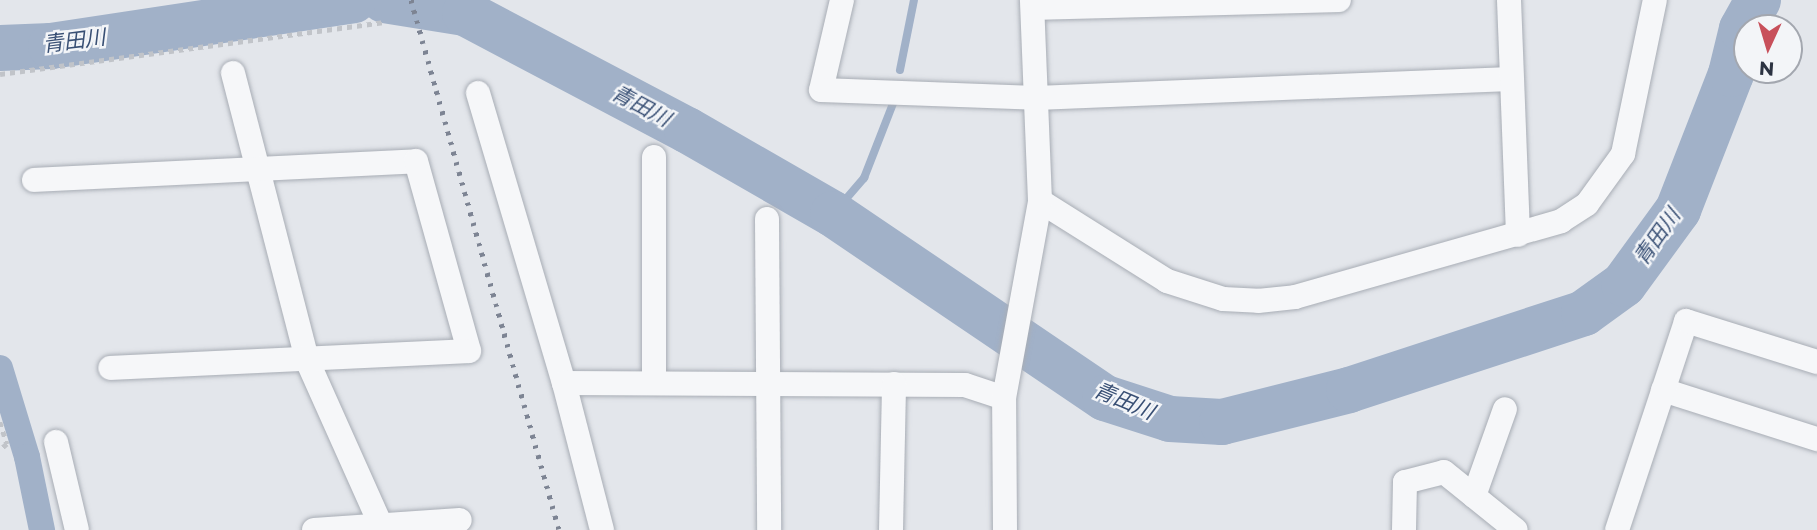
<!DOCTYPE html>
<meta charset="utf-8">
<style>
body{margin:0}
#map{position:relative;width:1817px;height:530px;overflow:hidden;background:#e3e6eb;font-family:Montserrat,"Noto Sans JP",sans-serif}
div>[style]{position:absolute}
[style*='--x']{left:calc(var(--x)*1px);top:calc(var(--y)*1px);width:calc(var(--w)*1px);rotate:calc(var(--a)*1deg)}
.stream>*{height:8px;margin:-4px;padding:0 4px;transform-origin:4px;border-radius:4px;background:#a1b1c8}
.canal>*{height:26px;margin:-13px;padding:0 13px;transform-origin:13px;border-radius:13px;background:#a1b1c8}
.river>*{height:46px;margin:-23px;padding:0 23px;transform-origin:23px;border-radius:23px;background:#a1b1c8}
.path>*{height:4.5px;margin-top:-2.25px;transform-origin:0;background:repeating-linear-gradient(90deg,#c1c4c9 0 5px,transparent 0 10px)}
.roads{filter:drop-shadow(0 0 2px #a8adb5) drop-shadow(0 0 2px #a8adb5)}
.minor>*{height:24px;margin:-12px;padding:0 12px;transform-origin:12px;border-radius:12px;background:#f6f7f9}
.rail>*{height:5px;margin-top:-2.5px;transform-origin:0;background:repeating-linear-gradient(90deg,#7d8493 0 3.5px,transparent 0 10.5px)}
span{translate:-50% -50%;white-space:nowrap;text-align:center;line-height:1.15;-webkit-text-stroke:5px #f3f5f8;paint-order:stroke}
.water-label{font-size:21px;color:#384f74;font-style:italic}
.north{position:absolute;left:1733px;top:14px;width:70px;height:70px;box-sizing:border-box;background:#f3f5f8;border:2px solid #a3a7af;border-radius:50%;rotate:184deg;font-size:19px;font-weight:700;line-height:28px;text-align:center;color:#2c3342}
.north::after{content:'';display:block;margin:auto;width:24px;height:32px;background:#c8505b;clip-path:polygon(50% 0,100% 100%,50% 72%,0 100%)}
</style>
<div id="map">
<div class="stream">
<i style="--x:900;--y:70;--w:71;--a:-78.7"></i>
<i style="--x:833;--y:214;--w:48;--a:-49.3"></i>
<i style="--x:864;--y:178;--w:83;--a:-68.7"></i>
</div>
<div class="canal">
<i style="--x:0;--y:368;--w:93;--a:73.1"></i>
<i style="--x:27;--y:457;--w:75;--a:78.4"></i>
</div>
<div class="river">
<i style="--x:384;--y:0;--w:82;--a:9.1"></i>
<i style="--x:465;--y:13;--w:251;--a:27.8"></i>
<i style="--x:687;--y:130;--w:168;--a:29.9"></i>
<i style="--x:833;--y:214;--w:328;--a:34.1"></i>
<i style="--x:1105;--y:398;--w:68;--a:17.9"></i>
<i style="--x:1170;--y:419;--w:52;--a:3.3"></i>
<i style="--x:1222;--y:422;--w:131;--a:-14.1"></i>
<i style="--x:1349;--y:390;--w:247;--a:-18.1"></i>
<i style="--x:1584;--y:313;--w:49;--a:-35.9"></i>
<i style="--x:1624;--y:284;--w:92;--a:-53.9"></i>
<i style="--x:1678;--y:210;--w:146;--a:-68.7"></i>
<i style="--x:1731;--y:74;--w:46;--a:-76.3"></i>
<i style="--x:1742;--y:29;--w:33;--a:-61"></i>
<i style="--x:0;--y:48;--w:51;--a:-2.2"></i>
<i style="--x:51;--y:46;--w:306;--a:-8.6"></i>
</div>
<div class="path">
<i style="--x:0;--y:74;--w:388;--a:-7.7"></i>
<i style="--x:0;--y:422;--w:23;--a:72"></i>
<i style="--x:7;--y:444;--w:9;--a:139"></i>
</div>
<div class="roads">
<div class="minor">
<i style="--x:842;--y:0;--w:92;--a:103.1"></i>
<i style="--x:821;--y:90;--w:215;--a:2.1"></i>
<i style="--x:1036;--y:98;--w:475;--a:-2.3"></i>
<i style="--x:1509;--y:0;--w:235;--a:87.8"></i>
<i style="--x:1033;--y:8;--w:306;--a:-1.5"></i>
<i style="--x:233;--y:73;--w:296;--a:75.5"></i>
<i style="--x:307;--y:360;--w:186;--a:65.9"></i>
<i style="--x:478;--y:93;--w:302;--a:73.5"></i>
<i style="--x:564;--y:383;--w:152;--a:75.5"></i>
<i style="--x:34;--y:180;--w:382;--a:-2.8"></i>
<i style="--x:416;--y:161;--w:197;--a:74.4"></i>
<i style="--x:469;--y:351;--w:359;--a:177.3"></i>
<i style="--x:1040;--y:201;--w:150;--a:32.2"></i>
<i style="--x:1167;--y:281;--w:59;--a:17.8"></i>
<i style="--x:1223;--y:299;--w:35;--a:3"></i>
<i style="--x:1258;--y:301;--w:37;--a:-6"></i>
<i style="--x:1295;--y:297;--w:277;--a:-15.9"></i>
<i style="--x:1561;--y:221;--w:31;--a:-33"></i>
<i style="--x:1587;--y:204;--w:62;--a:-54.2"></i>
<i style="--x:1623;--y:154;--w:157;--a:-78.3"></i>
<i style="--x:767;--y:219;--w:311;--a:89.6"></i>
<i style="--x:564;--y:383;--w:401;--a:0.3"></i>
<i style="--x:965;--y:385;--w:41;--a:18.4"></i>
<i style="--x:654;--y:383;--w:226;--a:-90"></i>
<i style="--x:1663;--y:390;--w:162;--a:17.7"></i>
<i style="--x:56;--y:442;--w:90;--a:76.6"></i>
<i style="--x:1474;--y:496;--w:92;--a:-70.4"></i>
<i style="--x:314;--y:530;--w:146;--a:-3.9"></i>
<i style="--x:891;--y:530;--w:146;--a:-88.8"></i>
<i style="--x:1005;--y:530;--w:132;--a:-90.4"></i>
<i style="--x:1004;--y:398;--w:200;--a:-79.6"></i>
<i style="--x:1040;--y:201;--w:201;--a:-92.3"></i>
<i style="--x:1404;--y:530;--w:48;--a:-88.8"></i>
<i style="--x:1405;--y:482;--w:40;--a:-14.4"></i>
<i style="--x:1444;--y:472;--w:92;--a:38.9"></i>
<i style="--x:1617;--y:530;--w:220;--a:-71.7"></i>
<i style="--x:1686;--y:321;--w:137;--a:17.4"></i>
</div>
</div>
<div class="rail">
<i style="--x:411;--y:0;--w:550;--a:74.4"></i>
</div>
<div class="water-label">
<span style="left:74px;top:41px;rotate:-7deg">青田川</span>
<span style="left:641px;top:106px;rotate:28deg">青田川</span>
<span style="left:1657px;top:237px;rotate:-55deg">青田川</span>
<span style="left:1124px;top:401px;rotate:23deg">青田川</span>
</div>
<div class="north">N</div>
</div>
